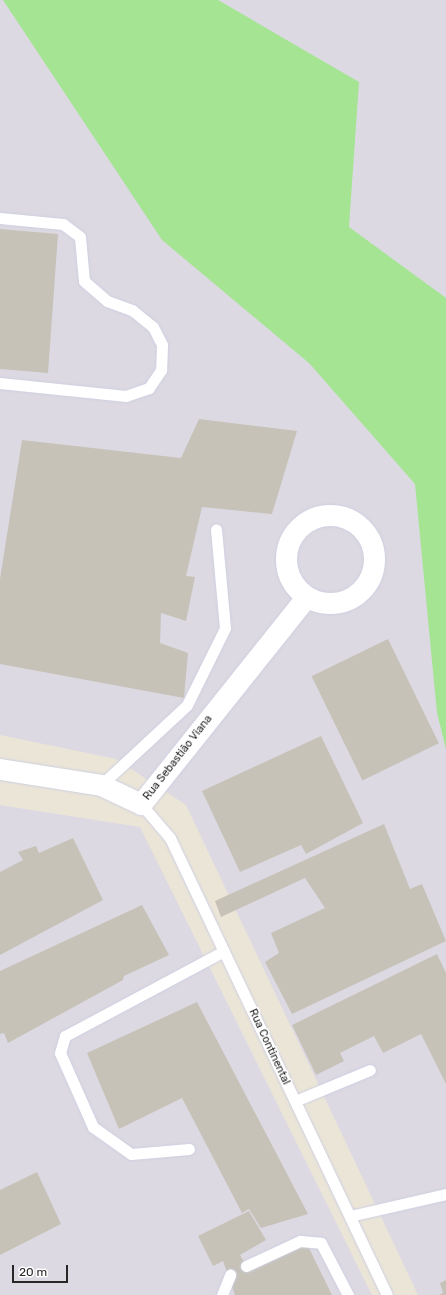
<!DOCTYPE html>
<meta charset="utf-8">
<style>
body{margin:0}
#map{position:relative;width:446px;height:1295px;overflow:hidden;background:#ebe5d8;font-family:Rubik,sans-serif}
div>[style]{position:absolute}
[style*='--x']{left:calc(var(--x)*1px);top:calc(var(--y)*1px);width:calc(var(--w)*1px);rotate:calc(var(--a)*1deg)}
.industrial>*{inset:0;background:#ddd9e2}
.green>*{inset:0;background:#a4e492}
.building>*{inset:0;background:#c6c2b8;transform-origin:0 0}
.roads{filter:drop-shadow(0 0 1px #cdcfe1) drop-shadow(0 0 1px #cdcfe1)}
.service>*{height:11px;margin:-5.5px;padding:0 5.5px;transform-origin:5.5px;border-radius:5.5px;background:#fff}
.minor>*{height:21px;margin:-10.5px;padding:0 10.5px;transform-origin:10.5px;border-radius:10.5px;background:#fff}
.minor>.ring{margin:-10.5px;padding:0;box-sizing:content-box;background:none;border:21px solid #fff;border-radius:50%}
span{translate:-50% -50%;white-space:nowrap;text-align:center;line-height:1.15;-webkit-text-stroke:3.5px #fff;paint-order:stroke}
.street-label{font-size:11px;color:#272727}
.scale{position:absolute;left:12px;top:1265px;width:56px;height:18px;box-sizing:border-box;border:2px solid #272727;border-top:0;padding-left:5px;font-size:12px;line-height:14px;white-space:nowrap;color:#272727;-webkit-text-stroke:3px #fff;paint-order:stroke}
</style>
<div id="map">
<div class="industrial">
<i style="clip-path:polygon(0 0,446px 0,446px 1295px,418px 1295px,186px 805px,116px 759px,0 735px)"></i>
<i style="clip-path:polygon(0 805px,140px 827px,372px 1295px,0 1295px)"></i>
</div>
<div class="green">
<i style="clip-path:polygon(3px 0,218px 0,359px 82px,349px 227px,446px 298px,446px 749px,437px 713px,415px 484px,309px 363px,162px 240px)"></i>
</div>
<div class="building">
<i style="clip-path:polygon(0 229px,58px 234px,48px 373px,0 369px)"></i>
<i style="clip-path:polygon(199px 419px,297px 431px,272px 514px,202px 507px,186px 576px,195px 577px,186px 621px,161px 613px,160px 643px,188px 653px,184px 698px,0 664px,0 579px,22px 440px,181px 458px)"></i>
<i style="left:388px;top:639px;width:116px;height:85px;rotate:64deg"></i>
<i style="clip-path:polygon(321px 736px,363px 823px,306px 854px,301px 845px,240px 872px,202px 791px)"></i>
<i style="clip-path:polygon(384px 824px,410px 889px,422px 884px,446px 941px,292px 1014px,265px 962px,279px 953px,271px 933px,325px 908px,305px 878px,221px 917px,215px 901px)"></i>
<i style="clip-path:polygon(73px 838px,103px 900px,0 955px,0 872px,23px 860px,18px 852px,36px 846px,39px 853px)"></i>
<i style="clip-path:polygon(142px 905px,169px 955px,124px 976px,123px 980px,8px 1043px,4px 1033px,0 1034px,0 971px)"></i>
<i style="clip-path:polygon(437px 954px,446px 973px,446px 1084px,421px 1034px,383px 1053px,374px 1036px,340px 1053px,344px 1061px,316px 1075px,292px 1025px)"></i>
<i style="clip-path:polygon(197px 1002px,308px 1214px,261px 1228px,249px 1209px,242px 1213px,182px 1098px,119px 1129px,87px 1053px)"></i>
<i style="clip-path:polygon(37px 1172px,61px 1224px,0 1255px,0 1190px)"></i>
<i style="clip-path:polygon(249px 1211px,266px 1240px,240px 1255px,249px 1270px,306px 1242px,332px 1295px,235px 1295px,223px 1261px,213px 1266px,198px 1236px)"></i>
<i style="clip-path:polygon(446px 1280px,446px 1295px,439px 1295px,443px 1293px,440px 1283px)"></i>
</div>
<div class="roads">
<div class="service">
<i style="--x:0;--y:218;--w:63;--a:5.4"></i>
<i style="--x:63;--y:224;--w:21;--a:37"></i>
<i style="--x:80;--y:237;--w:44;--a:84.8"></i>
<i style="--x:84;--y:281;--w:30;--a:41"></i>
<i style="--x:107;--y:301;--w:27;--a:20"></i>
<i style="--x:132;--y:310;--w:27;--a:39"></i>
<i style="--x:153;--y:327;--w:20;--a:63"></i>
<i style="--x:162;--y:345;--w:25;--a:92"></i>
<i style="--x:161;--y:370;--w:22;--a:124"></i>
<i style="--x:149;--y:388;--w:24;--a:161"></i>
<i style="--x:126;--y:396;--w:127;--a:-174.1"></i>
<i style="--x:101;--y:785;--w:117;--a:-42.9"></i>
<i style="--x:187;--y:705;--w:86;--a:-63.7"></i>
<i style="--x:225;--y:628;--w:99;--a:-95.2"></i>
<i style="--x:141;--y:804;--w:45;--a:49.5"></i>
<i style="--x:170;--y:838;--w:506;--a:64.6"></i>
<i style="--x:295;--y:1101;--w:81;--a:-22.5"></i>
<i style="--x:189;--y:1149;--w:58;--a:175.1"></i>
<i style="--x:131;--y:1154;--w:47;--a:-144.6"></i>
<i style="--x:93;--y:1127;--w:81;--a:-114"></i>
<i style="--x:60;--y:1053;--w:18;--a:-74"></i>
<i style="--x:65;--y:1036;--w:180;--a:-28.1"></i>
<i style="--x:350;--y:1216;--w:98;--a:-12.9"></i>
<i style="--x:246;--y:1266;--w:60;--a:-24.8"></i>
<i style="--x:300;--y:1241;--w:21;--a:5"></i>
<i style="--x:321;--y:1243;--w:59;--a:62.6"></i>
<i style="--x:222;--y:1295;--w:22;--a:-68"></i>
</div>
<div class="minor">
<i class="ring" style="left:286px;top:515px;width:67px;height:67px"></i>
<i style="--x:0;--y:769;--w:102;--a:9"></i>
<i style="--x:101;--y:785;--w:44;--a:25.4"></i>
<i style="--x:141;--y:804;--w:265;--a:-51.4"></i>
</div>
</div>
<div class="street-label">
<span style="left:178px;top:758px;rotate:-52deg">Rua Sebastião Viana</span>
<span style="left:269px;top:1047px;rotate:65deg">Rua Continental</span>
</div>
<div class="scale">20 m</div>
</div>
